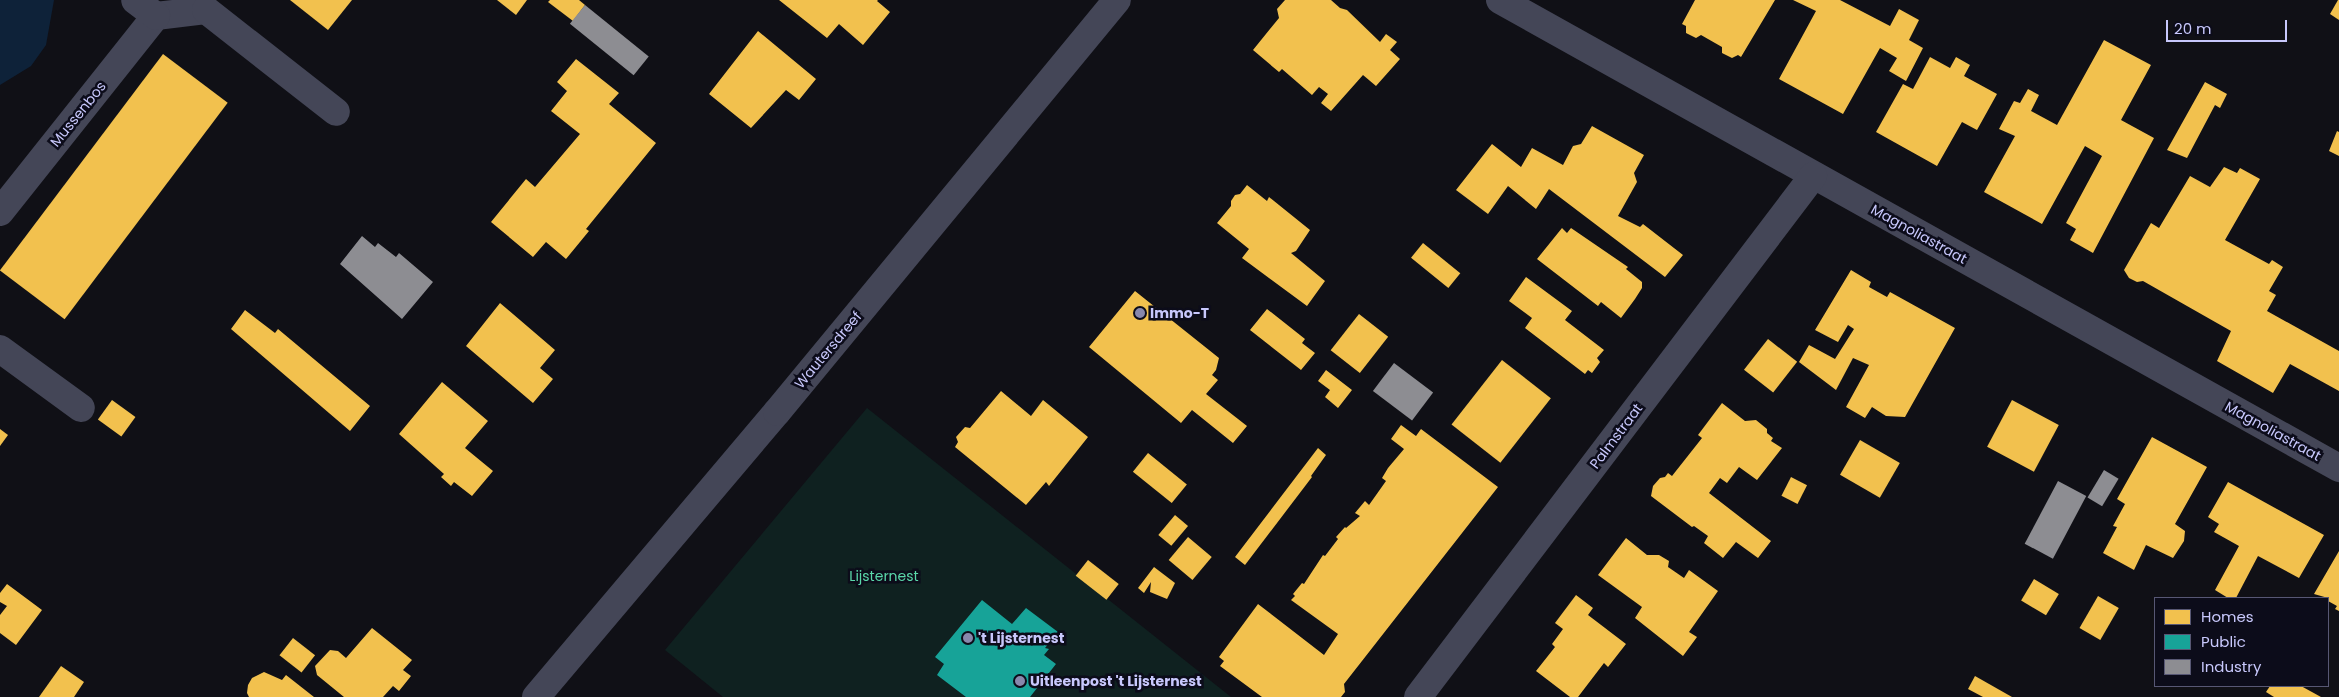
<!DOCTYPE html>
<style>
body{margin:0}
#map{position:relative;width:2339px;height:697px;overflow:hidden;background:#101016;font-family:Poppins,sans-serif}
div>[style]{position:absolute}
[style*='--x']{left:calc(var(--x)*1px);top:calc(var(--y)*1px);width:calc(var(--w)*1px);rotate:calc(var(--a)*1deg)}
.green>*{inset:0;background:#0f2120}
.water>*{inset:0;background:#0e2239}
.homes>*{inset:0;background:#f2c14e;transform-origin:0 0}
.public>*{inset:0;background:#17a398}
.industry>*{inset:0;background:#8d8d92;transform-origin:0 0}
.street>*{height:28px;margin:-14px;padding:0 14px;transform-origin:14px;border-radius:14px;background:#444657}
.dots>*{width:14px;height:14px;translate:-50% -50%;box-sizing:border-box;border:2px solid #0c0c1a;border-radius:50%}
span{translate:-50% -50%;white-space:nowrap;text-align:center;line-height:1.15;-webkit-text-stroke:5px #0c0c1a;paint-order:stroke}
.street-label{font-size:14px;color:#c8c8fc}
.poi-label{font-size:14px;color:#c8c8fc;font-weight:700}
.left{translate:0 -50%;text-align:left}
.park-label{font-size:14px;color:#5ad6a9}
.legend{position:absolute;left:2154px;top:597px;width:175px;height:90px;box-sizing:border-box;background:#0c0c1a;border:1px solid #575774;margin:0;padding:6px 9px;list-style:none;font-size:15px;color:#c8c8fc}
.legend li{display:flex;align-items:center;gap:10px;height:25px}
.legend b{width:25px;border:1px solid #575774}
.scale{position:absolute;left:2166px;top:20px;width:121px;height:22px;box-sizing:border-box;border:2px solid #c8c8fc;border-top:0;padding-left:6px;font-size:15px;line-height:18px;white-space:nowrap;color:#c8c8fc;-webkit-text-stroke:4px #0c0c1a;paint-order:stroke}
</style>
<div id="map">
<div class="green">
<i style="clip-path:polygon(867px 408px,1231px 697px,723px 697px,665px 650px)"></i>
</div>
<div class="water">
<i style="clip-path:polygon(0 0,54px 0,46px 45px,31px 66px,0 85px)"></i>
</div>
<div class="homes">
<i style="clip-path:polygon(290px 0,352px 0,328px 30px)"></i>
<i style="clip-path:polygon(497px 0,527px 0,516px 15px)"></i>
<i style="clip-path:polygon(550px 0,579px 0,585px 5px,573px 21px,548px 2px)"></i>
<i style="clip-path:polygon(779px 0,878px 0,877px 1px,890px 12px,863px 45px,839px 24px,827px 38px)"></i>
<i style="clip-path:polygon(1285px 0,1331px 0,1340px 8px,1347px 10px,1380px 42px,1386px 34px,1397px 42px,1390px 50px,1400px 59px,1376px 86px,1363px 75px,1331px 111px,1321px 103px,1328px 94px,1319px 87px,1312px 95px,1282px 69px,1279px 72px,1253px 50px,1279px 18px,1277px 9px)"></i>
<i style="clip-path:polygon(1695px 0,1775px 0,1741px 57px,1738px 55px,1732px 58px,1722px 53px,1722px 47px,1701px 35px,1696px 38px,1686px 33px,1686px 26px,1682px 24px)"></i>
<i style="clip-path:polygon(1793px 0,1840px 0,1890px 26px,1899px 9px,1919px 20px,1909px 40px,1923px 48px,1906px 81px,1889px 71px,1897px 58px,1880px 48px,1843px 114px,1779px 79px,1816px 11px)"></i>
<i style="clip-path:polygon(2338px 0,2339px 0,2339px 20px,2330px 14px)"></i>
<i style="clip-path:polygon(758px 31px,816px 79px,799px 100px,786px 90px,751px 128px,709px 94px)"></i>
<i style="clip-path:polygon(2104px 40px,2151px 65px,2121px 120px,2154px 138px,2093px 253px,2070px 240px,2076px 229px,2066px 223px,2102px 156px,2085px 146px,2042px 224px,1984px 192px,2015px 136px,1999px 129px,2014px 101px,2020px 103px,2028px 89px,2039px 95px,2031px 111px,2057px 125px)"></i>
<i style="left:163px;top:54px;width:81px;height:271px;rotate:37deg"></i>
<i style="clip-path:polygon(1930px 57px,1950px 68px,1956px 57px,1970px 65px,1964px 76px,1997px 94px,1977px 130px,1962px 122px,1937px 166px,1876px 132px,1903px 84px,1913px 89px)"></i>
<i style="clip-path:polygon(576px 59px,619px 93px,609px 104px,656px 143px,586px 229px,589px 231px,566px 259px,546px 242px,533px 257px,491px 222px,526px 179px,535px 187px,580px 134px,551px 111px,567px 91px,557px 82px)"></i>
<i style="clip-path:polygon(2205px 82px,2227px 94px,2220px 108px,2215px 105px,2187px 158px,2167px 150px)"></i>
<i style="clip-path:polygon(1592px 126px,1644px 155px,1634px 173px,1637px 182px,1618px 216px,1640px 227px,1643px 224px,1683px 255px,1665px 277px,1549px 189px,1536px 209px,1508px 186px,1488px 214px,1456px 190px,1492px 144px,1521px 167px,1532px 148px,1563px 165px,1573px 146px,1581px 144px)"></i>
<i style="clip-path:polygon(2337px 131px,2339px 132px,2339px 156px,2329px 151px)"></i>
<i style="clip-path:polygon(2224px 167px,2237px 173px,2240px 168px,2260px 179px,2225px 240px,2269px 264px,2272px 260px,2283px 267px,2269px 291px,2276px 295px,2267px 311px,2339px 351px,2339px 391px,2290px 364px,2273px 393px,2217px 361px,2231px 331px,2143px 281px,2137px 282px,2129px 278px,2124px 270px,2151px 223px,2159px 228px,2190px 176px,2210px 187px)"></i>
<i style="clip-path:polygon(1247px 185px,1267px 201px,1269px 197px,1310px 230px,1296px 251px,1291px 253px,1325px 281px,1307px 306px,1242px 258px,1249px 249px,1217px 223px,1231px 206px,1231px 201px,1235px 195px,1240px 194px)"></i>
<i style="clip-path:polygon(1562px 228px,1567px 233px,1571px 228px,1628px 267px,1626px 269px,1642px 282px,1642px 288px,1635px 299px,1621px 318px,1601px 302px,1598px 306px,1537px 259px)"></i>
<i style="left:1423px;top:243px;width:48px;height:19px;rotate:39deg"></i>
<i style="clip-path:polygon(1851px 270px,1871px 282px,1869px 287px,1887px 297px,1890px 292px,1955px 328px,1905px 417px,1886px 416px,1872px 407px,1865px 418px,1846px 407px,1869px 365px,1853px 358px,1836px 390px,1799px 362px,1809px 345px,1835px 359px,1854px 329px,1848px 325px,1838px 342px,1815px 330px)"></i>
<i style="clip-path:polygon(1526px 277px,1572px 311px,1565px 320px,1604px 350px,1597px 358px,1600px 362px,1592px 373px,1588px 370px,1585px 374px,1525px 328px,1532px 318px,1509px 301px)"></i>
<i style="clip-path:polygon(1135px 291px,1219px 358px,1216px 370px,1212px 375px,1218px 380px,1206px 394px,1247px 426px,1233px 443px,1192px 410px,1181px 423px,1089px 347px)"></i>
<i style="clip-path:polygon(500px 303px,555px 350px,540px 368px,553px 379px,533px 403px,466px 346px)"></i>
<i style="clip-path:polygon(1267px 309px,1305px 339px,1302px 343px,1315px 353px,1301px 370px,1250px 330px)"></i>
<i style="clip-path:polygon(245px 310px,275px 333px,278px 329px,370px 406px,350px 431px,231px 329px)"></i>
<i style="left:1359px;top:314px;width:37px;height:46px;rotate:38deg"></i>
<i style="left:1768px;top:339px;width:37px;height:39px;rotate:38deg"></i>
<i style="left:1502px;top:360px;width:62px;height:82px;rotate:38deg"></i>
<i style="clip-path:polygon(1326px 370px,1352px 390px,1338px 408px,1325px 397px,1330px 390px,1318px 381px)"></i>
<i style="clip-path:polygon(442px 382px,488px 421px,465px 448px,493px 471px,472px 496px,454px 482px,451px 486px,441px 477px,444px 474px,399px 434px)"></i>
<i style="clip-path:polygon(1001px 391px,1031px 416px,1043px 400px,1088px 437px,1049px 486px,1046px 482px,1026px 505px,955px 447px,958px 442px,956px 437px,965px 427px,970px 428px)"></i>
<i style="left:112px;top:400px;width:29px;height:24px;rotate:36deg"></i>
<i style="left:2012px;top:400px;width:53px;height:53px;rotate:28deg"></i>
<i style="clip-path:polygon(1722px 403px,1745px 421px,1756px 420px,1767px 429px,1767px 433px,1773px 438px,1771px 441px,1782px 448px,1757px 480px,1739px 467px,1727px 483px,1720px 478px,1709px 493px,1771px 541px,1758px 558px,1736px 542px,1723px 558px,1704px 543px,1708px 536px,1694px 526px,1692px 527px,1651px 496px,1653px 486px,1660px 478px,1665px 477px,1668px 473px,1672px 476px,1702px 438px,1698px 435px)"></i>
<i style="clip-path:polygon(1401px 425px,1416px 436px,1421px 429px,1498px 487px,1344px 684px,1345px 692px,1341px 697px,1262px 697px,1220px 666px,1224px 661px,1219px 657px,1258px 604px,1324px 655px,1338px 634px,1291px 600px,1295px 596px,1293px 594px,1302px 583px,1304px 584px,1323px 555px,1325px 556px,1338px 539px,1336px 537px,1345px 527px,1346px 528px,1360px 516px,1355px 513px,1365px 501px,1369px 505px,1386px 481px,1382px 478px,1388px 468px,1404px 449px,1391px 439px)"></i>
<i style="clip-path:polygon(0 429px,8px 435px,0 446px)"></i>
<i style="clip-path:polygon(2152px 437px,2207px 467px,2175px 524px,2185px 531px,2184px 541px,2173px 558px,2146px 545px,2134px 570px,2103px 553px,2117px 527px,2113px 526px,2125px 504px,2117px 499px)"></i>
<i style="left:1860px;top:440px;width:46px;height:40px;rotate:30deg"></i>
<i style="clip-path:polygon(1318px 448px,1326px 455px,1311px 476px,1312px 477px,1245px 565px,1235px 557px)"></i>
<i style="left:1148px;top:453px;width:50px;height:24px;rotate:39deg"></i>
<i style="left:1791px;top:477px;width:18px;height:21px;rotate:27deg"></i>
<i style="clip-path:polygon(2228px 482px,2324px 535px,2299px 578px,2258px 556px,2236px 598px,2228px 598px,2215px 590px,2239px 546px,2214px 532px,2219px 524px,2208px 517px)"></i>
<i style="left:1175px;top:515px;width:17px;height:26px;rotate:40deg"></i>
<i style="left:1188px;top:537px;width:31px;height:30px;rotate:40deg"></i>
<i style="clip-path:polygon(1626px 538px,1647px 555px,1659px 555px,1669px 561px,1668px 567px,1684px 578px,1689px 570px,1718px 591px,1689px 632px,1697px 637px,1683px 656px,1635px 618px,1642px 607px,1598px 575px)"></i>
<i style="clip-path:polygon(2339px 551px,2339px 611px,2335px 609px,2337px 606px,2328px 601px,2328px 598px,2314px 594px)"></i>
<i style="left:1088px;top:560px;width:39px;height:20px;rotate:38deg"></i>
<i style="clip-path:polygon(1154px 567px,1175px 583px,1167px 599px,1150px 592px,1151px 582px,1144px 593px,1138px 588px)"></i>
<i style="left:2034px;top:579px;width:29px;height:25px;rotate:31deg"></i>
<i style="clip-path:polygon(7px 584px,42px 610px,16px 645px,0 633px,0 615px,7px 606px,0 602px,0 593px)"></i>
<i style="clip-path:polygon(1576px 595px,1593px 608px,1588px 615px,1626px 644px,1608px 667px,1604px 663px,1578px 697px,1570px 697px,1536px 671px,1555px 647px,1552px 644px,1563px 629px,1555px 623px)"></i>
<i style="left:2098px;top:596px;width:24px;height:37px;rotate:30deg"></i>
<i style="clip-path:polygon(372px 628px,412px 660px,403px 670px,411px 676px,399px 691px,393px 686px,383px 697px,344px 697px,317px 675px,315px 666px,330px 650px,338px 651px,346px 658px)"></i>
<i style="left:293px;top:638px;width:28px;height:22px;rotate:38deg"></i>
<i style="clip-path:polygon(61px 666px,84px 682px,74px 697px,39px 697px)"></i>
<i style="clip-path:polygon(264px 672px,282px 680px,286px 675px,314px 697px,249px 697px,247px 693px,248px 685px,252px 678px)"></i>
<i style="clip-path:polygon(1975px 676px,2012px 697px,1983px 697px,1968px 689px)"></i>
<i style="clip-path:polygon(2270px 686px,2301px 686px,2321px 697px,2274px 697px,2266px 692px)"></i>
</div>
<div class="public">
<i style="clip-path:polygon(982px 600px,1012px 624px,1026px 608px,1058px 632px,1045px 648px,1049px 649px,1044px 655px,1056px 664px,1030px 697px,966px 697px,937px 675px,944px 664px,935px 657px)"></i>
</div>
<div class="industry">
<i style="left:585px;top:5px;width:82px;height:24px;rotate:39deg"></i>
<i style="clip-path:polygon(362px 236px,375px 247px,378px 243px,396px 257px,399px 253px,433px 282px,402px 319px,340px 264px)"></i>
<i style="left:1394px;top:363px;width:49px;height:35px;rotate:37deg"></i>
<i style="left:2104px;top:470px;width:17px;height:32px;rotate:31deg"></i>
<i style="left:2058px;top:481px;width:32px;height:71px;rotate:28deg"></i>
</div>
<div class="street">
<i style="--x:1500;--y:0;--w:961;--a:29.15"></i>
<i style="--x:156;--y:16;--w:50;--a:-6.8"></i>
<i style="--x:206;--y:10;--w:165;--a:38.1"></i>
<i style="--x:0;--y:212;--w:251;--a:-51.5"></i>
<i style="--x:156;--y:16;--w:26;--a:-143"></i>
<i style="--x:0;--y:349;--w:100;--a:36.1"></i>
<i style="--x:536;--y:697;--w:373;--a:-49.8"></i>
<i style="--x:777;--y:412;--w:534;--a:-50.47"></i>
<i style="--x:1418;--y:697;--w:654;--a:-52.83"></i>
</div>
<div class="dots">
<i style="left:1140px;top:313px;background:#8888ac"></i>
<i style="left:968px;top:638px;background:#8888ac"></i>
<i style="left:1020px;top:681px;background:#8888ac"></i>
</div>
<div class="street-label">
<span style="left:78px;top:114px;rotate:-51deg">Mussenbos</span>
<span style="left:1919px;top:234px;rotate:29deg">Magnoliastraat</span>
<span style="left:828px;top:350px;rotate:-50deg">Wautersdreef</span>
<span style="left:2273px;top:431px;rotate:29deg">Magnoliastraat</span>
<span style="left:1616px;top:436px;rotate:-53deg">Palmstraat</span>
</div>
<div class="poi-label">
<span class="left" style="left:1150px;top:313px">Immo-T</span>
<span class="left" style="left:978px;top:638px">'t Lijsternest</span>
<span class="left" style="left:1030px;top:681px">Uitleenpost 't Lijsternest</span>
</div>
<div class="park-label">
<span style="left:884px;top:576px">Lijsternest</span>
</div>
<ul class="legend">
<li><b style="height:14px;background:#f2c14e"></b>Homes</li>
<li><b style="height:14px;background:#17a398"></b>Public</li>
<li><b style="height:14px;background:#8d8d92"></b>Industry</li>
</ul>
<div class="scale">20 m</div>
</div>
